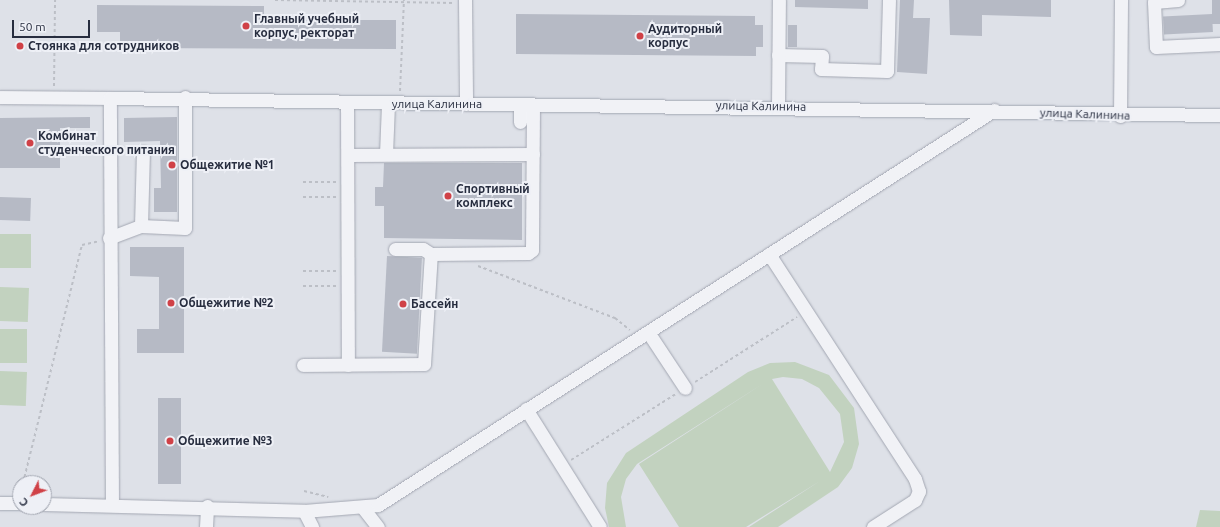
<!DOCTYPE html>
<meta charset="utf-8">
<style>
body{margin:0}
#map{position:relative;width:1220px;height:527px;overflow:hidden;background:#dee1e8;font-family:Ubuntu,sans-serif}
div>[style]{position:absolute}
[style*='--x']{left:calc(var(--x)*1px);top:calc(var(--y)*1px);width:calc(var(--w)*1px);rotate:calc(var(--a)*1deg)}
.green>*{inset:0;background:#c2d2bf;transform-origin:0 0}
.building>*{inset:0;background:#b6bac5;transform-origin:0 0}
.path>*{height:2px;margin-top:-1px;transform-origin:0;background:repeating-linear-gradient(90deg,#bcbfc6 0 3px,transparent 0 6px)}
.roads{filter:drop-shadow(0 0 1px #a3a7b2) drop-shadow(0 0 1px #a3a7b2)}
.minor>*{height:13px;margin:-6.5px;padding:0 6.5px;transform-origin:6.5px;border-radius:6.5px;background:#f1f2f6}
.dots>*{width:11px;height:11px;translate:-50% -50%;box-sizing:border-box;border:2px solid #eef0f6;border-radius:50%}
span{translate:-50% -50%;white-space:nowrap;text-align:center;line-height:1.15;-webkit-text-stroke:4px #eef0f6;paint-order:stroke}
.poi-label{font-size:12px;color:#272d3f;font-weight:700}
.left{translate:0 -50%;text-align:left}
.street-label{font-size:12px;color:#272d3f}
.north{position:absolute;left:12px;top:475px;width:40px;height:40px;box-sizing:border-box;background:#eef0f6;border:1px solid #9ea2ad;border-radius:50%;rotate:228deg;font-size:11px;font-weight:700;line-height:16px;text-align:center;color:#272d3f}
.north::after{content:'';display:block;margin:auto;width:14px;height:18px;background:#d04147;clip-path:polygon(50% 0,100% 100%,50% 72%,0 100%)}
.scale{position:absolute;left:12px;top:20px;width:78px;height:18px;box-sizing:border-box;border:2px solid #272d3f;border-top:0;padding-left:5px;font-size:12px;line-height:14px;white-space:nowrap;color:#272d3f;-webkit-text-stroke:3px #eef0f6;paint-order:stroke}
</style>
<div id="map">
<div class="green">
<i style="left:0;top:234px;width:31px;height:34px"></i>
<i style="left:0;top:287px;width:29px;height:34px;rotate:2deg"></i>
<i style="left:0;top:329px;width:27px;height:34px"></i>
<i style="clip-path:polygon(evenodd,795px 362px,829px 375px,854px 408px,859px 444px,852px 468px,838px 487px,778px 527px,749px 527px,820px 481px,746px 527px,679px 527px,639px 464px,767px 381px,637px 464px,626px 479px,621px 497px,626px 527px,609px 527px,605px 508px,607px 483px,626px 453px,748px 372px,770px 363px,795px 362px,783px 377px,802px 379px,819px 388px,840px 414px,844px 442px,830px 472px,772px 379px,783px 377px)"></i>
<i style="left:0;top:371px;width:27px;height:34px;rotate:2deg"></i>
<i style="clip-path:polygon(1200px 510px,1220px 511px,1220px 527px,1196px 527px)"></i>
</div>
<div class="building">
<i style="clip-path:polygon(795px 0,868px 0,868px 9px,795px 7px)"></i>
<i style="clip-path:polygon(900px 0,914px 0,913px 18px,930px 18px,927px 74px,897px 72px)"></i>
<i style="clip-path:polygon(949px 0,1051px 0,1051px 17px,982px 15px,982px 36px,950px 35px)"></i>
<i style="left:1212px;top:0;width:8px;height:24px"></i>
<i style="clip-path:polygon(97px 5px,264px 6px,264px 20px,396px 20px,396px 49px,120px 48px,120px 32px,97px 32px)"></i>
<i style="clip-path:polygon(516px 14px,755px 16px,755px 25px,763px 25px,763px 47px,756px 47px,756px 56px,516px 54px)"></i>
<i style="left:1212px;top:14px;width:18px;height:49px;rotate:87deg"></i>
<i style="left:788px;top:25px;width:9px;height:22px"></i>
<i style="clip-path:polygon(90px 117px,90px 128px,60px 128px,60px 168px,0 168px,0 118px)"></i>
<i style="clip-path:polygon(177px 117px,177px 212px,154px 212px,154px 188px,161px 188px,160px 141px,124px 142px,124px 118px)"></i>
<i style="clip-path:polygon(384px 163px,522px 163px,522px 240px,384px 238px,384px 206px,375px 206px,375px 187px,383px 187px)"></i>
<i style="left:0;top:197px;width:31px;height:23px;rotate:2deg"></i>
<i style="clip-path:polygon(130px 247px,184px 247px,184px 353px,137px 353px,137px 329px,159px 329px,159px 277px,130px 276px)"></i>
<i style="left:387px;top:256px;width:35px;height:96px;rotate:3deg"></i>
<i style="left:158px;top:398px;width:23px;height:86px"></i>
</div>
<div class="path">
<i style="--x:275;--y:0;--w:179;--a:1"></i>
<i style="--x:54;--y:86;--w:86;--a:-89.3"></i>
<i style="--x:400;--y:91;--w:91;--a:-87.5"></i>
<i style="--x:303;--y:182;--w:33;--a:0"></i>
<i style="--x:303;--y:197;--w:33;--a:0"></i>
<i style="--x:478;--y:266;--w:147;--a:20.8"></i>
<i style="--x:615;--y:318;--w:19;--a:39"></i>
<i style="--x:303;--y:271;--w:33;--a:0"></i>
<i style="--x:303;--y:286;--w:33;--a:0"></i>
<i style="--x:695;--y:382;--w:121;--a:-32.5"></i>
<i style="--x:571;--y:460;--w:124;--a:-32.2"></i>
<i style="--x:23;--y:483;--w:245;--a:-76.1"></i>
<i style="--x:82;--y:245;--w:17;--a:-13"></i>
<i style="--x:304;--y:491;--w:25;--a:14"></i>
</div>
<div class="roads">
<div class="minor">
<i style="--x:465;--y:0;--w:104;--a:89.4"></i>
<i style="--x:1178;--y:0;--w:24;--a:175"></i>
<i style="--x:1154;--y:2;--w:45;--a:87.5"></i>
<i style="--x:1156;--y:47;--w:64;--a:-2.7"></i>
<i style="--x:778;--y:55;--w:44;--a:1.3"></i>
<i style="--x:822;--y:56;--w:13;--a:94"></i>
<i style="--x:821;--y:69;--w:66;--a:1.7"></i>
<i style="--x:887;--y:71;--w:71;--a:-88.4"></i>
<i style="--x:0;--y:97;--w:110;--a:0.5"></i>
<i style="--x:347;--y:103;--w:262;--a:89.8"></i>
<i style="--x:778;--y:106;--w:106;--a:-89.5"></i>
<i style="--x:1120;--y:116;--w:116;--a:-89.5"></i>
<i style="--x:520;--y:122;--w:17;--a:-90"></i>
<i style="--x:386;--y:154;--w:50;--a:-87.7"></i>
<i style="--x:349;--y:155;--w:184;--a:-0.3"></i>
<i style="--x:141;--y:226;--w:74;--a:-88.5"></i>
<i style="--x:109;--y:238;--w:34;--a:-21"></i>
<i style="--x:141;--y:226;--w:44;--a:2.6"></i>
<i style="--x:185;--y:228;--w:131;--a:-90"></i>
<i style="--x:395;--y:249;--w:28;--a:0"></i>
<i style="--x:423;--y:249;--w:9;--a:32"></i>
<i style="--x:769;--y:254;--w:268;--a:57"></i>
<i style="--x:915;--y:479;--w:13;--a:72"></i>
<i style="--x:919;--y:491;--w:10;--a:114"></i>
<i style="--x:915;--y:500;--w:50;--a:147.3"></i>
<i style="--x:648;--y:332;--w:67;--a:56.5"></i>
<i style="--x:303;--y:365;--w:121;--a:-0.5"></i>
<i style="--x:424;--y:364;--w:110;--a:-86.4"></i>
<i style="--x:431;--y:254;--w:97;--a:-0.6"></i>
<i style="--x:528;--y:253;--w:5;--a:-37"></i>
<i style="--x:532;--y:250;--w:145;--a:-89.6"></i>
<i style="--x:526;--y:409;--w:139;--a:57.9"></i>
<i style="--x:0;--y:503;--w:20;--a:0"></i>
<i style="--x:44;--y:504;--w:260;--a:1.5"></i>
<i style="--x:304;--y:511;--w:74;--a:-4.6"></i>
<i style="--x:378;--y:505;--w:732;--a:-32.67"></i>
<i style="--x:112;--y:505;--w:407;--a:-90.3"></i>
<i style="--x:110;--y:98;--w:1110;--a:0.88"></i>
<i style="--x:363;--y:508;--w:24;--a:52"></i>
<i style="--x:304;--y:511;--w:18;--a:63"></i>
<i style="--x:206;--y:527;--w:21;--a:-87"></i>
</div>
</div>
<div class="dots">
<i style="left:246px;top:26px;background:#d04147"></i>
<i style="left:640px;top:36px;background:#d04147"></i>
<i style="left:20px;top:46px;background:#d04147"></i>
<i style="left:30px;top:143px;background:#d04147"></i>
<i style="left:172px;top:165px;background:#d04147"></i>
<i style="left:448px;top:196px;background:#d04147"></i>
<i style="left:171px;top:303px;background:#d04147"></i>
<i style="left:403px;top:304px;background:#d04147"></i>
<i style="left:170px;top:441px;background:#d04147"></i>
</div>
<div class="poi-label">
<span class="left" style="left:254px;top:26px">Главный учебный<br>корпус, ректорат</span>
<span class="left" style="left:648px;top:36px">Аудиторный<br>корпус</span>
<span class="left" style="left:28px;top:46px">Стоянка для сотрудников</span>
<span class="left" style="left:38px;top:143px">Комбинат<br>студенческого питания</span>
<span class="left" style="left:180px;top:165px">Общежитие №1</span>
<span class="left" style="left:456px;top:196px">Спортивный<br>комплекс</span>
<span class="left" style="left:179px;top:303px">Общежитие №2</span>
<span class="left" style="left:411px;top:304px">Бассейн</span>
<span class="left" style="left:178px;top:441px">Общежитие №3</span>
</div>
<div class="street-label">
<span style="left:437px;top:104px">улица Калинина</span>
<span style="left:761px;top:106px;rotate:1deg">улица Калинина</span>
<span style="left:1085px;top:114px;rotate:2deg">улица Калинина</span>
</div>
<div class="north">С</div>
<div class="scale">50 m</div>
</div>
